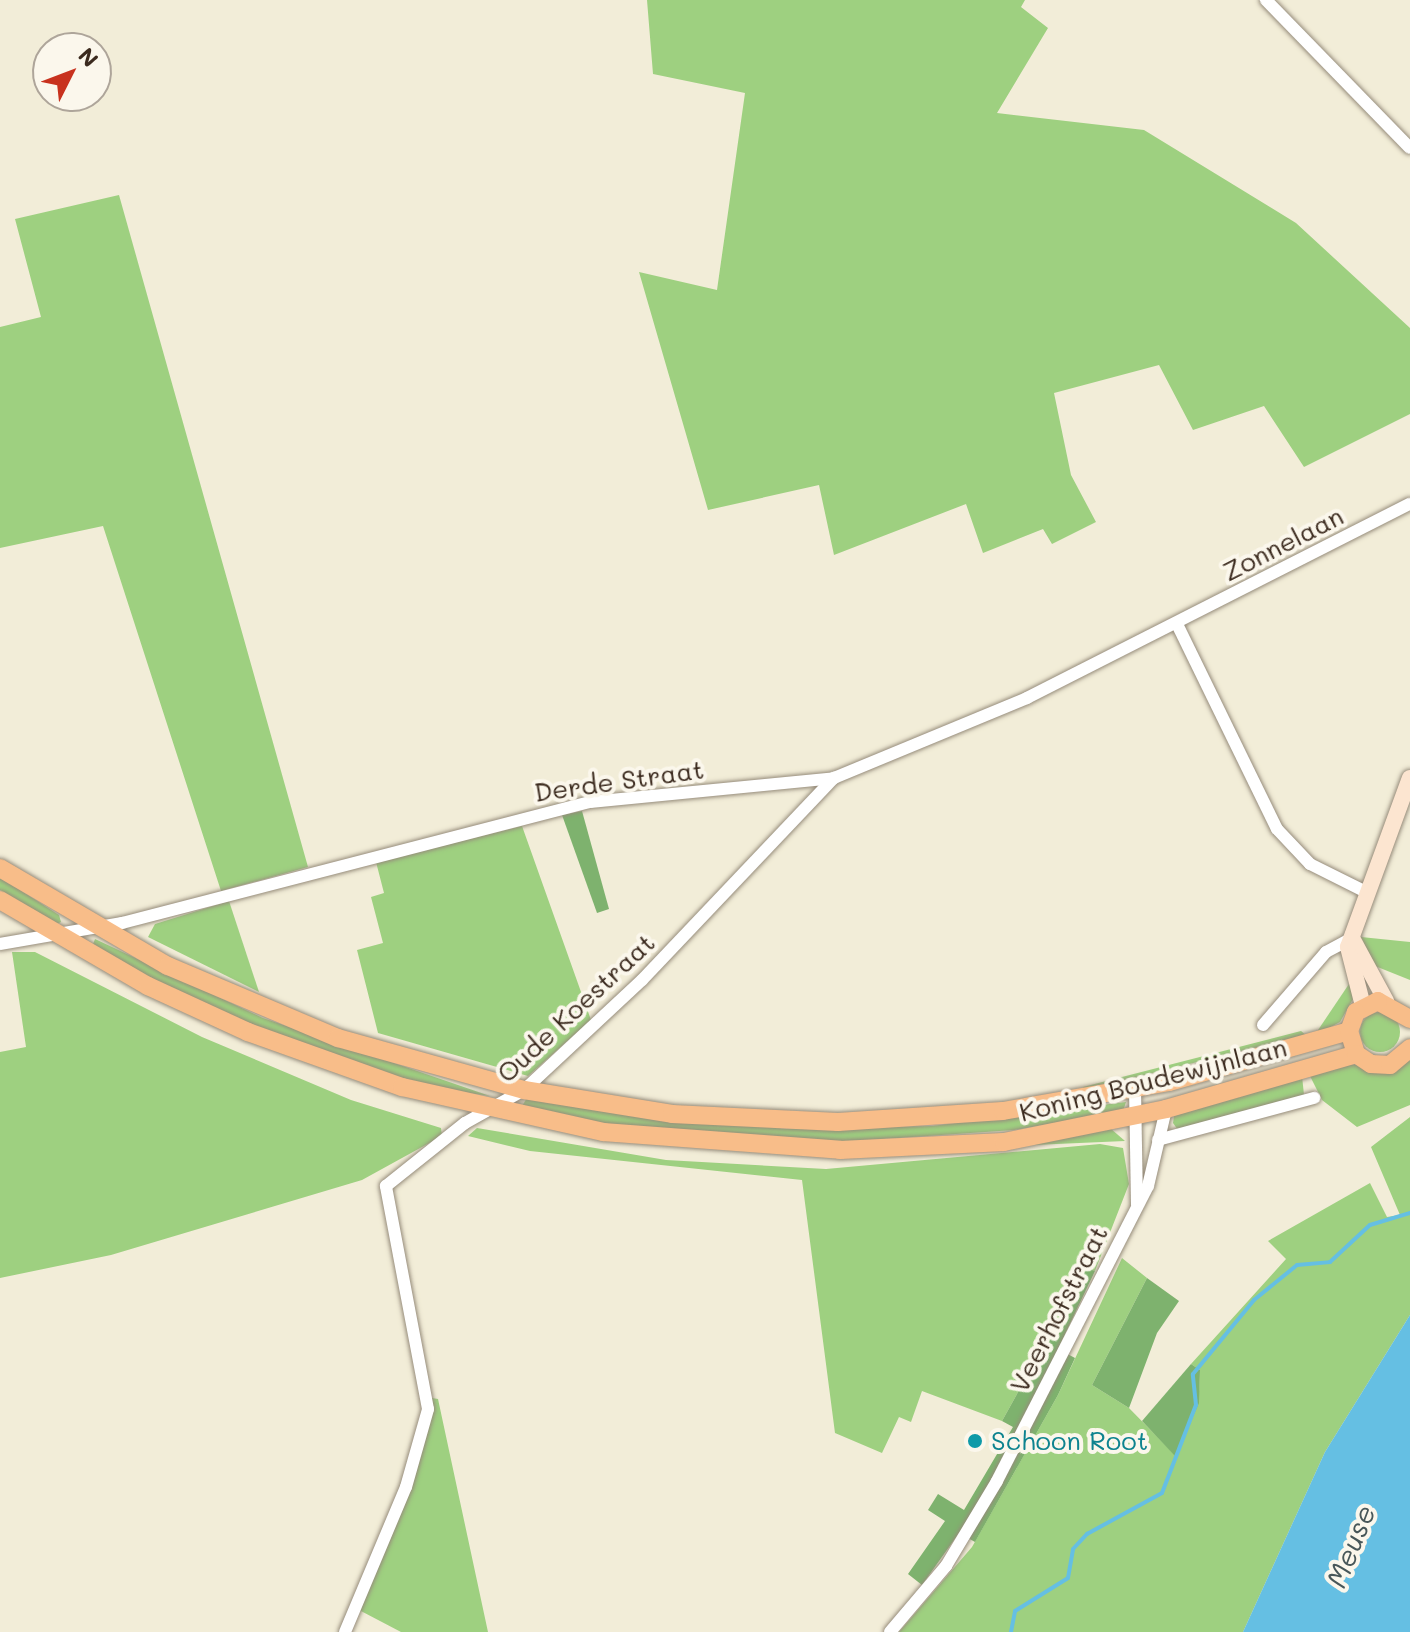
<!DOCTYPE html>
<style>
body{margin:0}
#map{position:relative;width:1410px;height:1632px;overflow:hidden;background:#f2edd8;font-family:Mali,sans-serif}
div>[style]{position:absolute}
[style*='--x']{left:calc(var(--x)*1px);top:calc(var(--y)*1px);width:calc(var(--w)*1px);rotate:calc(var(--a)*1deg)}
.green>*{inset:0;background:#9ed080}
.round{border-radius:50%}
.forest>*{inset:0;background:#7eb26e}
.water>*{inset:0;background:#65bfe3}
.stream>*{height:4px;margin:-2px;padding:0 2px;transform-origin:2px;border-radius:2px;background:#65bfe3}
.roads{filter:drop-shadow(0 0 2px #968c7b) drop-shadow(0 0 2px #968c7b)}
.street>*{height:12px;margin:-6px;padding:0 6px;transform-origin:6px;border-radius:6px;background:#fff}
.secondary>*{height:16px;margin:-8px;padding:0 8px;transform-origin:8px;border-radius:8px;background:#fce5d0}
.primary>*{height:18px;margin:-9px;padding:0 9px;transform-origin:9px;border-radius:9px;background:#f8bd89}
.dots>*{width:22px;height:22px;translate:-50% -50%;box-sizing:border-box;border:4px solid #fbf7ec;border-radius:50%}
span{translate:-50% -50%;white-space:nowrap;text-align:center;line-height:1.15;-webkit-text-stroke:8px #fbf7ec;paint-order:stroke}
.street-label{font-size:26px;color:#3b2a1e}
.culture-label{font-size:26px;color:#0d838f}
.left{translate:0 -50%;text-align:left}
.water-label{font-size:28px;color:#485759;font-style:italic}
.north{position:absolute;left:32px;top:32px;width:80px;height:80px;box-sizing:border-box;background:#fbf7ec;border:2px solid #aea59a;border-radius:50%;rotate:48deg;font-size:22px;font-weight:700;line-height:32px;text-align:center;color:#3b2a1e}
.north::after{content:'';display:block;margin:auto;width:28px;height:36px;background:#c8321e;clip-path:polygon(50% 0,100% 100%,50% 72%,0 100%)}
</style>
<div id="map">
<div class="green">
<i style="clip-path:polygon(647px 0,1025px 0,1021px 7px,1048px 28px,997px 113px,1144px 130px,1296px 223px,1410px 328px,1410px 414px,1304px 467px,1264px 406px,1193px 430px,1159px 365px,1054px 393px,1071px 475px,1096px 522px,1052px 544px,1043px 529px,983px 553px,966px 504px,834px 555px,819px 485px,708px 510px,639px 272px,717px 290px,745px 93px,653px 74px)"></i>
<i style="clip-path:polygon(119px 195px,308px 867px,221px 891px,103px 526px,0 548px,0 327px,41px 317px,15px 219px)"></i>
<i style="clip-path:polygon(522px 826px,591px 1020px,528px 1076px,378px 1033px,357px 950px,383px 943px,371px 897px,384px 893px,376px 862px)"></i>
<i style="clip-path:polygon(0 877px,59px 915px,61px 922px,53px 926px,0 890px)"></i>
<i style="clip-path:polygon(229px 901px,259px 992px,148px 937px,155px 924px)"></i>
<i style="clip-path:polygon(1361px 937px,1410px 942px,1410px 980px,1375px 966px)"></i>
<i style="clip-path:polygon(95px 939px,263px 1018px,490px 1096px,426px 1087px,287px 1040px,153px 981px,92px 947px)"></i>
<i style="clip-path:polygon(12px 952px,35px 952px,202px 1037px,351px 1100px,441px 1128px,442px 1136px,362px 1180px,111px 1255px,0 1278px,0 1052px,26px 1047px)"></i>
<i style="clip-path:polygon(1351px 981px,1353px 999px,1340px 1022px,1314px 1036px)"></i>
<i class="round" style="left:1360px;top:1012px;width:40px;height:40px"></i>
<i style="clip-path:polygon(1301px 1031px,1306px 1035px,1084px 1090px,1083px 1087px)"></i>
<i style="clip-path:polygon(1410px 1060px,1410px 1105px,1357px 1127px,1322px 1100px,1309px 1074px,1346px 1064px,1398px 1068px)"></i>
<i style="clip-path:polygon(1302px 1076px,1304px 1095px,1178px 1130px,1173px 1123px,1174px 1116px)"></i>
<i style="clip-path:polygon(527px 1098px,787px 1129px,932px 1126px,1126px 1102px,1123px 1111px,1014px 1130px,840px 1142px,587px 1122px,522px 1106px)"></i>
<i style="clip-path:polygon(1410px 1117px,1410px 1315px,1325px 1452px,1243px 1632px,899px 1632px,972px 1547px,1058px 1395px,1122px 1258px,1147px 1278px,1092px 1385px,1129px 1408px,1175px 1455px,1199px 1392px,1200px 1370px,1191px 1364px,1286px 1259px,1268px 1241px,1370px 1183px,1387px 1217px,1400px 1215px,1371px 1147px)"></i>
<i style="clip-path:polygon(477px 1128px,666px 1160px,826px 1169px,1100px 1144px,1123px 1148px,1129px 1184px,1095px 1271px,1087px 1268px,1002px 1421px,922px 1391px,911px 1422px,899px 1417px,882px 1453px,835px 1433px,802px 1180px,530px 1151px,468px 1136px)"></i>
<i style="clip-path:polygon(1110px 1128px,1125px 1141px,1012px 1146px)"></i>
<i style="clip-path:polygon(432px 1398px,438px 1399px,488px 1632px,401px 1632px,359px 1610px,404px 1506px)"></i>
</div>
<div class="forest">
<i style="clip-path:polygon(582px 811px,609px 909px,597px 913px,562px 815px)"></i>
<i style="clip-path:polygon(1087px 1268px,1095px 1271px,1058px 1349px,1075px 1358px,1058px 1395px,975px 1542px,959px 1533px,922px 1585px,908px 1574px,945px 1521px,928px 1510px,938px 1494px,964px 1510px,1013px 1427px,1002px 1421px)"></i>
<i style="clip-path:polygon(1147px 1278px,1179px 1301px,1157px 1333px,1129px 1408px,1092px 1385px)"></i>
<i style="clip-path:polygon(1191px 1364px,1200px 1370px,1199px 1403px,1175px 1456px,1142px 1421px)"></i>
</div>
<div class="water">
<i style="clip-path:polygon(1410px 1315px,1410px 1632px,1243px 1632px,1325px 1452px)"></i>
</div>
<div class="stream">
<i style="--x:1011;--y:1632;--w:21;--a:-79"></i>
<i style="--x:1015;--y:1611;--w:62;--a:-31.9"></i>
<i style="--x:1068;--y:1578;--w:29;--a:-80"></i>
<i style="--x:1073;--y:1549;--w:21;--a:-47"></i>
<i style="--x:1087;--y:1534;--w:85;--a:-28.7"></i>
<i style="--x:1162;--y:1493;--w:94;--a:-68.9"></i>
<i style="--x:1196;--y:1405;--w:31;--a:-96"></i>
<i style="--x:1193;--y:1374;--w:96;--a:-50.5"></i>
<i style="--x:1254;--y:1300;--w:55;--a:-39.1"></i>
<i style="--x:1297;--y:1265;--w:33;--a:-5"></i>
<i style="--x:1330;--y:1262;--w:54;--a:-42.8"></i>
<i style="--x:1370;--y:1225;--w:42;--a:-16.7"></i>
</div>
<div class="roads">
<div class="street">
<i style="--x:1266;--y:0;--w:206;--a:45.8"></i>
<i style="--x:1177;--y:624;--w:228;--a:64"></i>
<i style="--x:1277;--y:829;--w:48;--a:46.7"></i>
<i style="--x:1310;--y:864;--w:63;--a:26.6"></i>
<i style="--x:0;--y:944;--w:124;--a:-9.8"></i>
<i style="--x:122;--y:923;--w:484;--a:-14.5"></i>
<i style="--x:591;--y:802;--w:244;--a:-5.6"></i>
<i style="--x:834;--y:778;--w:209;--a:-22.5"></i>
<i style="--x:1027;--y:698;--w:429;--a:-26.9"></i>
<i style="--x:1263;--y:1025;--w:96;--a:-49.2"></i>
<i style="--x:1326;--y:952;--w:30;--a:-28"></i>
<i style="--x:1135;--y:1089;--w:116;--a:89"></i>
<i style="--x:1158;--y:1140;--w:162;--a:-15.1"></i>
<i style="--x:345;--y:1632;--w:157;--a:-67.2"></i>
<i style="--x:406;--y:1487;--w:81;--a:-74.2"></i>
<i style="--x:428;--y:1409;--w:227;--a:-100.7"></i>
<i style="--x:386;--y:1186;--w:101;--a:-38.6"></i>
<i style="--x:465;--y:1123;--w:68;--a:-29.2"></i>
<i style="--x:524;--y:1090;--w:161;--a:-43"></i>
<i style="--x:642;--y:980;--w:279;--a:-46.5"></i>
<i style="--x:890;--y:1632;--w:87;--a:-49.7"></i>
<i style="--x:946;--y:1566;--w:99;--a:-59"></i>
<i style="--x:997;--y:1481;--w:331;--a:-62.9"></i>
<i style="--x:1148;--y:1186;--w:79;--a:-76.8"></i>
</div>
<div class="secondary">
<i style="--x:1352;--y:938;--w:72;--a:61.6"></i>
<i style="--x:1363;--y:1006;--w:61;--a:-104.3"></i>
<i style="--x:1348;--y:947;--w:180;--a:-69.9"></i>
</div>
<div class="primary">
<i style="--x:0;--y:868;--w:194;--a:30.3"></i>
<i style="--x:168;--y:966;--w:185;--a:23"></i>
<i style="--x:338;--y:1038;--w:193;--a:15.6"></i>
<i style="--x:524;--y:1090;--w:150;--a:9.2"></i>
<i style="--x:672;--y:1114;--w:166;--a:2.8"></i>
<i style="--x:838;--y:1122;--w:165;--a:-3.8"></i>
<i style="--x:1003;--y:1111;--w:169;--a:-9.9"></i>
<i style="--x:1169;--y:1082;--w:187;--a:-15.8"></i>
<i style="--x:0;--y:900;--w:171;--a:30.2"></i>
<i style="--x:148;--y:986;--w:110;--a:24.7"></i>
<i style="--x:248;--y:1032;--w:164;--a:19.7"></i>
<i style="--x:402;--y:1087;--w:206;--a:12.6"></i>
<i style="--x:603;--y:1132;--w:238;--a:4.3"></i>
<i style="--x:840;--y:1150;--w:164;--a:-2.8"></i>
<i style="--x:1004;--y:1142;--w:165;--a:-11.5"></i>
<i style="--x:1166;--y:1109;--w:198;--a:-16.1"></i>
<i style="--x:1410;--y:1019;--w:37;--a:-151"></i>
<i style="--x:1378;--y:1001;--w:25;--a:153"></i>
<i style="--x:1356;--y:1012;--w:20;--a:110"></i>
<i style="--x:1349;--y:1031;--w:24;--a:73"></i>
<i style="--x:1356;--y:1054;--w:18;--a:34"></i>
<i style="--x:1371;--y:1064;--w:19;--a:3"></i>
<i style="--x:1390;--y:1065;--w:26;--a:-40"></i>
</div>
</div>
<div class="dots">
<i style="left:975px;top:1441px;background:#0f9aa8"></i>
</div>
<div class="street-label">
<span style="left:1283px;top:544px;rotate:-27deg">Zonnelaan</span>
<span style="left:619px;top:781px;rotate:-8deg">Derde Straat</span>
<span style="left:576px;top:1008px;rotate:-43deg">Oude Koestraat</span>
<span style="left:1153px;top:1080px;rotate:-14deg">Koning Boudewijnlaan</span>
<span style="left:1059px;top:1309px;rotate:-63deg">Veerhofstraat</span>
</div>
<div class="culture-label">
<span class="left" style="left:991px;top:1441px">Schoon Root</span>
</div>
<div class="water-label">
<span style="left:1350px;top:1546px;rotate:-68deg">Meuse</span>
</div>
<div class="north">N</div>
</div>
